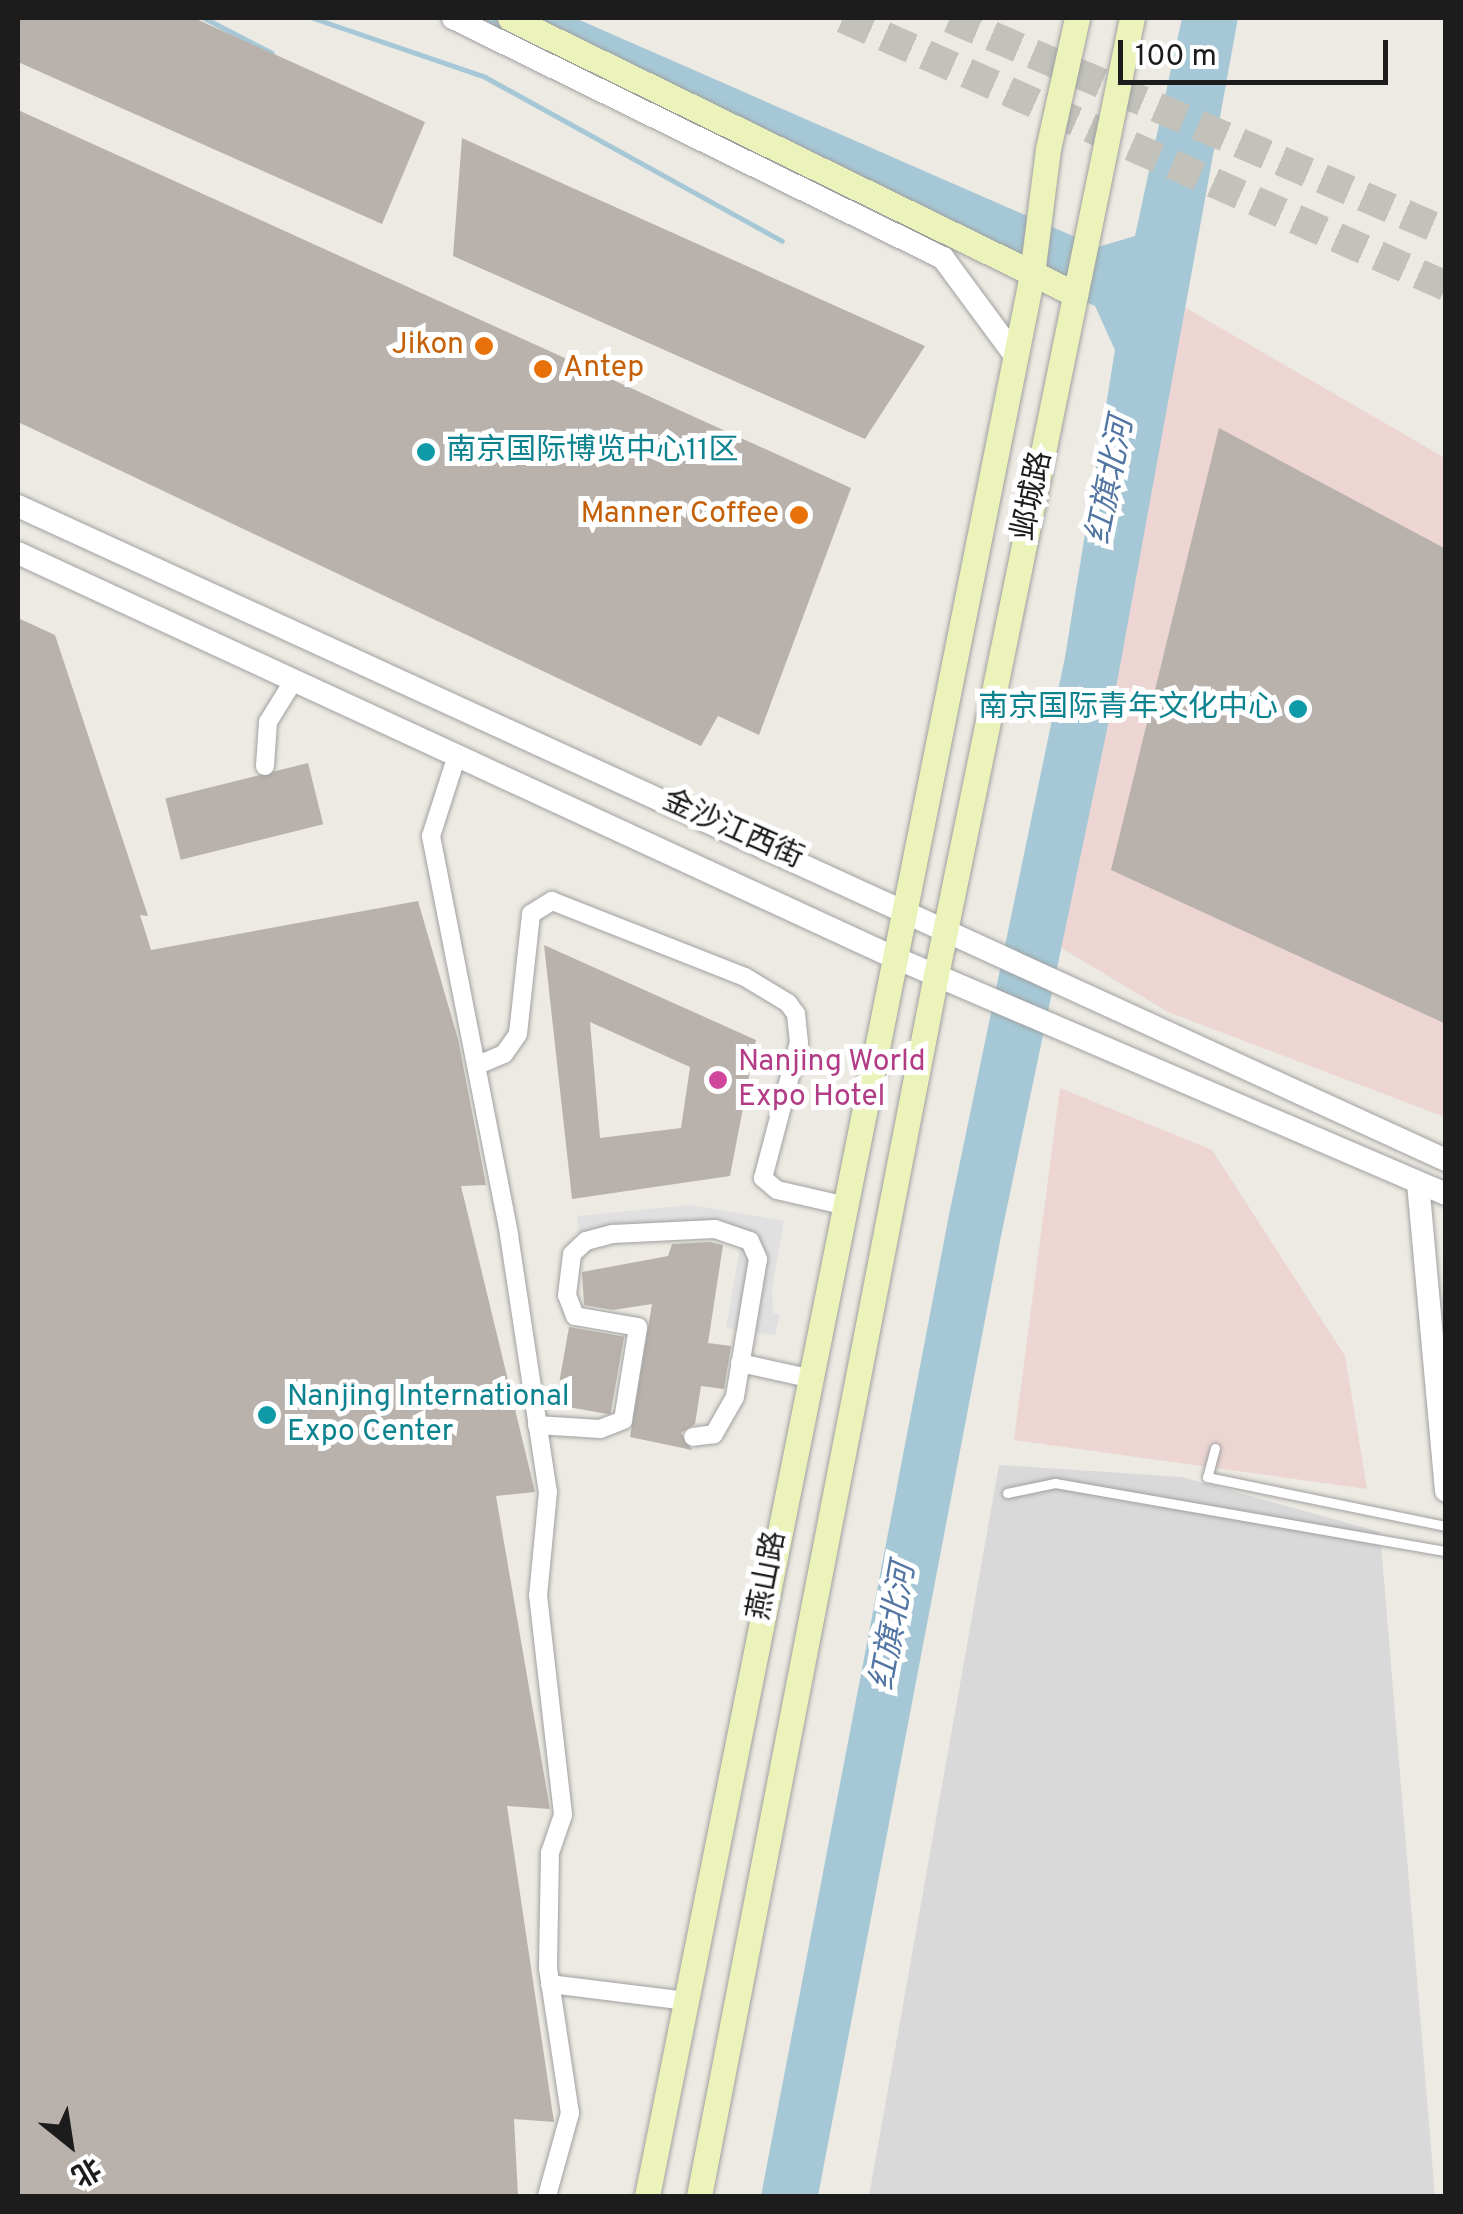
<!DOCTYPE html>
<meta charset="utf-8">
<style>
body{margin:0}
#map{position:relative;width:1463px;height:2214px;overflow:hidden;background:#eceae2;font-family:Overpass,"Noto Sans SC",sans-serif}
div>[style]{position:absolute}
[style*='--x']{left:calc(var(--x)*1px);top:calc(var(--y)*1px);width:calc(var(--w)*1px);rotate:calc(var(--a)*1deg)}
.residential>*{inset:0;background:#dad9d9}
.commercial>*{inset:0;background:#ecd5d3}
.parking>*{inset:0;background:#e0e0e0}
.water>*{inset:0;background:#a6c8d6}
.stream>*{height:5px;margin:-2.5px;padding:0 2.5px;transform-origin:2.5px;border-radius:2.5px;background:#a6c8d6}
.building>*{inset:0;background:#b9b2ac;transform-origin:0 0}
.trunk-tunnel>*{height:30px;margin-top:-15px;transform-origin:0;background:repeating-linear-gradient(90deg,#c2c1ba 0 30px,transparent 0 45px)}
.roads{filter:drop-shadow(0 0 2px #a0a0a0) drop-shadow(0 0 2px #a0a0a0)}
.service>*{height:9px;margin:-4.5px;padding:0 4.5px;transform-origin:4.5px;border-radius:4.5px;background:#fff}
.minor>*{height:18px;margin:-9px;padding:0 9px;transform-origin:9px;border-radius:9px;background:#fff}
.tertiary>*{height:22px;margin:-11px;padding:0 11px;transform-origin:11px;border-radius:11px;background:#fff}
.secondary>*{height:25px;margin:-12.5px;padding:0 12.5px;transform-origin:12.5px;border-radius:12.5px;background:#ecf3ba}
.dots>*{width:28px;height:28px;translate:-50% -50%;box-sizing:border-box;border:5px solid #fff;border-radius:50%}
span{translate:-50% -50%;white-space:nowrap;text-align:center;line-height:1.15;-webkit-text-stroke:10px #fff;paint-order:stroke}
.food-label{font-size:30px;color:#c56008}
.right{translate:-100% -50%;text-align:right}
.left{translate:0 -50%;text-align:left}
.culture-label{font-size:30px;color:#0d838f}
.street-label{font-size:30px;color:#1c1c1c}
.hotel-label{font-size:30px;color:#b23c85}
.water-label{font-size:32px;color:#5275a2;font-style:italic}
.frame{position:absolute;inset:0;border:20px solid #1c1c1c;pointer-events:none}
.north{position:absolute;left:20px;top:2094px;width:100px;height:100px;-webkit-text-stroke:8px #fff;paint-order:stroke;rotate:150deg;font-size:28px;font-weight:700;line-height:40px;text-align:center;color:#1c1c1c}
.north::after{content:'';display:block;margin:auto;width:35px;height:45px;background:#1c1c1c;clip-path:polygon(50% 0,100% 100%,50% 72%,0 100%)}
.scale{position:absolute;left:1118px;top:40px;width:270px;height:45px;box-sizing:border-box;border:5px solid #1c1c1c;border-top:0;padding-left:12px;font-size:30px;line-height:35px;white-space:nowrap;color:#1c1c1c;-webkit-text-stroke:8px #fff;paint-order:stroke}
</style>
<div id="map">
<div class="residential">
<i style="clip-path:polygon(999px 1465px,1182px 1477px,1380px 1532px,1435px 2196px,869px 2196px)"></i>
</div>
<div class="commercial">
<i style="clip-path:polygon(1174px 301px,1445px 458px,1445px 1117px,1168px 1012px,1045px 938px)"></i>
<i style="clip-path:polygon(1060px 1088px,1212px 1150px,1345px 1356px,1367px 1489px,1014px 1440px)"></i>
</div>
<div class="parking">
<i style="clip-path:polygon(691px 1205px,784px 1221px,772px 1288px,773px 1313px,780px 1314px,775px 1335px,726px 1328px,742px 1237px,715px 1229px,581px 1246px,577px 1216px)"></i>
</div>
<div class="water">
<i style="clip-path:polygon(440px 18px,575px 18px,1098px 247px,1135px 236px,1182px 18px,1238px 18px,1118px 677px,1001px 1236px,818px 2196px,761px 2196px,949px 1215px,1065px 657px,1115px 350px,1095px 306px)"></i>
</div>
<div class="stream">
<i style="--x:204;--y:18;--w:76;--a:27.2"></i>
<i style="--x:313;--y:18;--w:182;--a:18.9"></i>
<i style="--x:485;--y:77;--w:339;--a:28.9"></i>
</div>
<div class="building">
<i style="clip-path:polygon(18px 18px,194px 18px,425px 122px,382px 224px,18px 62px)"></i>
<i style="clip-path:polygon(18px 110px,851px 488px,759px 735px,718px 716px,701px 746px,18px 422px)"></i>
<i style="clip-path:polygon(462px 138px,517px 163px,925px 346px,865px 439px,453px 256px)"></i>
<i style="clip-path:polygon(1219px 428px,1446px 549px,1446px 1024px,1111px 870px)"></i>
<i style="clip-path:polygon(18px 618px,55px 635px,148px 916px,140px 915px,151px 950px,418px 901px,458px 1039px,486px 1185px,461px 1186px,535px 1492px,496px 1496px,550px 1809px,507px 1806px,554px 2122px,514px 2119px,518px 2196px,18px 2196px)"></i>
<i style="left:308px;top:763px;width:63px;height:147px;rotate:76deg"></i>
<i style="clip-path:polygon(evenodd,544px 945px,756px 1040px,730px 1176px,572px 1199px,544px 945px,590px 1022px,690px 1067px,681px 1128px,600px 1138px,590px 1022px)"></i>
<i style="clip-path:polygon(710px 1242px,723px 1245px,708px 1343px,731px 1346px,724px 1389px,701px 1386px,695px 1424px,681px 1433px,692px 1450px,630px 1437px,652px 1304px,613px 1310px,584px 1305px,582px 1272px,668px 1256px,672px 1244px)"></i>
<i style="left:569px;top:1327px;width:56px;height:79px;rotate:10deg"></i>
</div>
<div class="trunk-tunnel">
<i style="--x:843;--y:18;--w:660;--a:23.96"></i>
<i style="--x:950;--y:18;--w:540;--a:23.34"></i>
</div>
<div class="roads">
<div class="service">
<i style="--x:1215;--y:1448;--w:30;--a:105"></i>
<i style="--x:1207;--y:1477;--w:244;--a:11.6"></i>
<i style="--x:1007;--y:1493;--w:49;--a:-11.8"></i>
<i style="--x:1055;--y:1483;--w:397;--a:9.9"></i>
</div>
<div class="minor">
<i style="--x:457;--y:755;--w:85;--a:107.8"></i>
<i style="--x:431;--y:836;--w:407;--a:78.9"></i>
<i style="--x:509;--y:1235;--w:260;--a:81.4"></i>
<i style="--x:548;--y:1492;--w:103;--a:95.5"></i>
<i style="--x:538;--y:1595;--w:221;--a:83.5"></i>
<i style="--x:563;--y:1815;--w:39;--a:109"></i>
<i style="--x:550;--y:1852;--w:116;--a:91"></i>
<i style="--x:548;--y:1968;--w:147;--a:81.4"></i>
<i style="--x:570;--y:2113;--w:86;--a:105.5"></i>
<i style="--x:265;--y:766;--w:44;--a:-86.1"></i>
<i style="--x:268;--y:722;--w:49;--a:-58.2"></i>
<i style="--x:478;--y:1065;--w:28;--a:-23"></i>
<i style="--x:504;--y:1054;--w:24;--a:-55"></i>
<i style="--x:518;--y:1034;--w:121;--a:-83.8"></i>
<i style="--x:531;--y:914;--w:25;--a:-32"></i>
<i style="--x:552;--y:901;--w:207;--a:21.5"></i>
<i style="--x:745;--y:977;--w:50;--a:31.2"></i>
<i style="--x:788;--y:1003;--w:14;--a:54"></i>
<i style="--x:796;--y:1014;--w:28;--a:84"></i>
<i style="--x:799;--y:1042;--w:141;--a:104.8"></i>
<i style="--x:763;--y:1178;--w:18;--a:41"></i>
<i style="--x:777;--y:1190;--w:67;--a:13"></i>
<i style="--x:740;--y:1363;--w:70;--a:12.4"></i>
<i style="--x:537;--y:1425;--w:63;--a:3.6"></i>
<i style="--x:600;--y:1429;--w:25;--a:-21"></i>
<i style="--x:623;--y:1420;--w:94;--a:-80.8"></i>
<i style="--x:638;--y:1327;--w:64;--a:-170.1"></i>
<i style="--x:575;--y:1316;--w:22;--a:-111"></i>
<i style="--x:567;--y:1295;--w:41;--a:-83"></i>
<i style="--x:572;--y:1254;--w:19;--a:-43"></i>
<i style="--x:586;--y:1241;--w:28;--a:-15"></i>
<i style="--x:613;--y:1234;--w:102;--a:-2.8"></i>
<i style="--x:715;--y:1229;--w:37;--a:19"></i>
<i style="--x:750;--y:1241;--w:20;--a:66"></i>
<i style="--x:758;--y:1259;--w:140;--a:99.5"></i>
<i style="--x:735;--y:1397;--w:43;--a:119.6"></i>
<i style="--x:714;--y:1434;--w:21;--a:172"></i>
<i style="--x:550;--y:1984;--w:137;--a:7.1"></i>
</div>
<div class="tertiary">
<i style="--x:453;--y:18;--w:546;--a:26.1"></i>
<i style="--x:943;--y:258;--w:118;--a:53.6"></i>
<i style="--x:18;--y:506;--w:1571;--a:24.61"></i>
<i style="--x:18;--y:553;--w:962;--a:24.78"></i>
<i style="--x:891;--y:956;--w:604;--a:23.21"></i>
<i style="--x:1418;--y:1183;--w:309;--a:84.8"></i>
</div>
<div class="secondary">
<i style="--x:510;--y:18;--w:629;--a:26.04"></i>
<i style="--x:647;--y:2196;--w:1960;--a:-78.67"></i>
<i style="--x:1032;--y:274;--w:126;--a:-82.7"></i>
<i style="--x:1048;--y:149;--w:134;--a:-77.5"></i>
<i style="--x:699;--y:2196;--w:1244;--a:-79.02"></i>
<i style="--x:936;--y:975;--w:977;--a:-78.43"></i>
</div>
</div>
<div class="dots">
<i style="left:484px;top:346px;background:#e8710a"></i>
<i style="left:543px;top:369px;background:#e8710a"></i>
<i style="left:426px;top:452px;background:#0f9aa8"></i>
<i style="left:799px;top:515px;background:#e8710a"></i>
<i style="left:1298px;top:709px;background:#0f9aa8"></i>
<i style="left:718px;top:1080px;background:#d1479c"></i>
<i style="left:267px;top:1415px;background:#0f9aa8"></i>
</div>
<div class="food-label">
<span class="right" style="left:464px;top:346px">Jikon</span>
<span class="left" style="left:563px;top:369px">Antep</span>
<span class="right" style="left:779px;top:515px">Manner Coffee</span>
</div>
<div class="culture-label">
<span class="left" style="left:446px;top:452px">南京国际博览中心11区</span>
<span class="right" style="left:1278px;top:709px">南京国际青年文化中心</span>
<span class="left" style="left:287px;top:1415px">Nanjing International<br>Expo Center</span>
</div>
<div class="street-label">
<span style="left:1034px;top:496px;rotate:-78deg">邺城路</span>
<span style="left:732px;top:831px;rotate:24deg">金沙江西街</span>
<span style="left:769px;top:1576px;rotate:-79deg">燕山路</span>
</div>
<div class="hotel-label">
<span class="left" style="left:738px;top:1080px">Nanjing World<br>Expo Hotel</span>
</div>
<div class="water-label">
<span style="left:1112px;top:481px;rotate:-79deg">红旗北河</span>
<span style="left:895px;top:1627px;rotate:-80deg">红旗北河</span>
</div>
<div class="frame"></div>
<div class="north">北</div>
<div class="scale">100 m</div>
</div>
